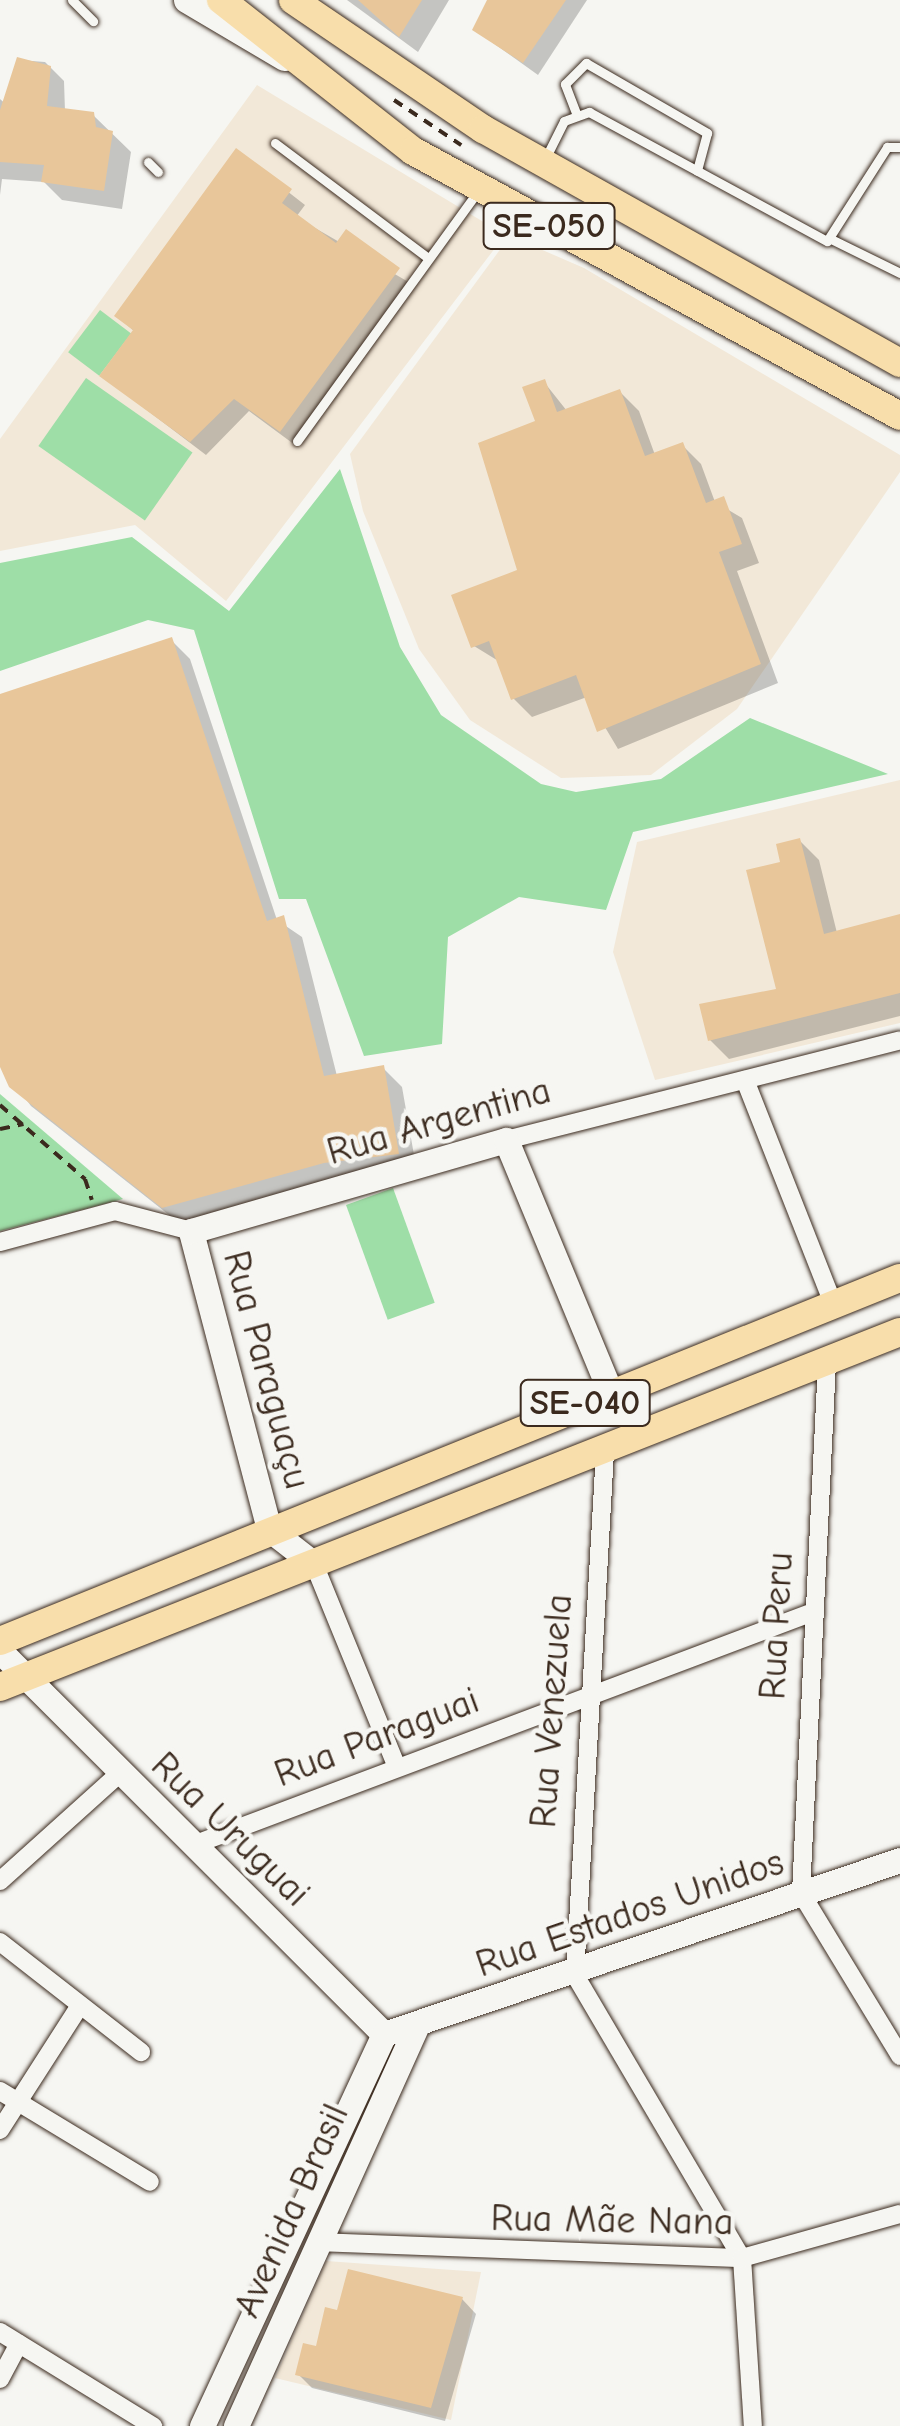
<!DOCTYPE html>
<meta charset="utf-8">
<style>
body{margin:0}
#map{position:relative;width:900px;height:2426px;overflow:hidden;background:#f6f6f2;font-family:"Comic Neue",sans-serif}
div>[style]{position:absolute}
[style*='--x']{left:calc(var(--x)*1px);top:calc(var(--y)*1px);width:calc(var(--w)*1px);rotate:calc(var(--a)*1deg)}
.built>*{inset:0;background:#f2e8d8}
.green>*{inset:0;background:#9edea7;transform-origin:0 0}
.shadow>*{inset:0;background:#0003}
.building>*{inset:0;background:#e8c69a}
.path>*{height:4px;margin-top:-2px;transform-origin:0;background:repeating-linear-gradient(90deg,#3b2a1e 0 10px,transparent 0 18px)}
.roads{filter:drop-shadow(0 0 2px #3b2a1e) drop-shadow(0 0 2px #3b2a1e)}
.lane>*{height:9px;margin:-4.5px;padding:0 4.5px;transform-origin:4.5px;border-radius:4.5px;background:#f6f6f2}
.street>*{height:18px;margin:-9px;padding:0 9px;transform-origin:9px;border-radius:9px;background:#f6f6f2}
.secondary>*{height:25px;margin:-12.5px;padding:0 12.5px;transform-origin:12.5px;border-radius:12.5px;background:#f6f6f2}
.primary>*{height:28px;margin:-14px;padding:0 14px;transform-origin:14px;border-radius:14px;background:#f8deab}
span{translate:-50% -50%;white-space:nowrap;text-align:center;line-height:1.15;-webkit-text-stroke:9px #f6f6f2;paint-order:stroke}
.shield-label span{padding:2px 8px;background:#f6f6f2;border:2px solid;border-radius:8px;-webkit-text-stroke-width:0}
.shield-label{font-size:35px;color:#3b2a1e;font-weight:700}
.street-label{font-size:38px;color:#3b2a1e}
</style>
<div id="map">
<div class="built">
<i style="clip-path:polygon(257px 85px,505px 235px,226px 601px,135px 525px,0 551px,0 439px)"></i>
<i style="clip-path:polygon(510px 236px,584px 268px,900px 455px,900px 472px,737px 709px,651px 775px,561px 778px,470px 720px,419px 649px,363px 511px,350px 454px)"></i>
<i style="clip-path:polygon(900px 780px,900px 1023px,655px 1080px,613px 952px,637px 842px)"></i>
<i style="clip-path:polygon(326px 2261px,481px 2272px,451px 2420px,275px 2378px)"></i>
</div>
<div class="green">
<i style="left:100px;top:310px;width:39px;height:53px;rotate:37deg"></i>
<i style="left:86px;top:378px;width:130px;height:83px;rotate:35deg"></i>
<i style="clip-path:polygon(340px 469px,400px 647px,441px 715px,541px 784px,576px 792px,661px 779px,750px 718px,888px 774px,633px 832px,606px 910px,519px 897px,448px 937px,442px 1044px,364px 1056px,306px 899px,279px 899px,194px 630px,148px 620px,0 671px,0 563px,132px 537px,229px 611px)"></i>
<i style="clip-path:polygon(0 1094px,123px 1199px,0 1231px)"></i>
<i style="left:393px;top:1188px;width:122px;height:50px;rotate:70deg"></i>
</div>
<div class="shadow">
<i style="clip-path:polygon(347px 0,449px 0,418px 52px)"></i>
<i style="clip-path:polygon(489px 0,587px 0,538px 75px,475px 30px)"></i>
<i style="clip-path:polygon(19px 60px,45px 62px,64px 81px,65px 111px,93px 115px,131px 152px,122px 209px,62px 200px,44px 182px,2px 179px,0 195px,0 99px,9px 107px)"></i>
<i style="clip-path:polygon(237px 152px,305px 205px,296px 217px,412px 284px,295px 445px,249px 411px,206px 455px,102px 376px,135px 332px,117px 316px)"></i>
<i style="clip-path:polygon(544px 382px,567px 411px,620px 392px,639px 411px,655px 455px,682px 445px,701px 464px,715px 502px,742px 518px,759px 563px,737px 571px,778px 683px,618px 749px,587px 697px,532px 717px,513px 698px,500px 662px,474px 646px,520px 572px)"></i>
<i style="clip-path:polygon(171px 640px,190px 659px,277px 920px,302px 937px,337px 1076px,383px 1068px,402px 1087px,417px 1172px,183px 1226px,31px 1106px,0 1065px,0 696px)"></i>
<i style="clip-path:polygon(800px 841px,819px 860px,837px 933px,900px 917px,900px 1016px,729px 1059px,710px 1040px,779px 991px,783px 864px)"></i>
<i style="clip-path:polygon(462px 2299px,476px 2314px,445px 2421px,312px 2388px,298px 2374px,317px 2349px)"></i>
</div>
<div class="building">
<i style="clip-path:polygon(358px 0,422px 0,399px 37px)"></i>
<i style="clip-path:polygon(487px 0,566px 0,523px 63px,472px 30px)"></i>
<i style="clip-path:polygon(17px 57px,51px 66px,47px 106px,94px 112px,96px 127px,113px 131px,104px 191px,41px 182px,44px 165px,0 162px,0 110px)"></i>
<i style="clip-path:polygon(236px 148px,292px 189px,282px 203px,336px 243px,346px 229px,400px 268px,280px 432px,234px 399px,190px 442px,99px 376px,133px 330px,114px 316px)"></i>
<i style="clip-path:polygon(545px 379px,557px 412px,620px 389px,645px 456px,683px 442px,706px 503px,724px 496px,742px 544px,719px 552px,761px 664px,597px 732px,576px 675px,511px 700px,489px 641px,471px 648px,451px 595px,517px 570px,478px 443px,535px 421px,522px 387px)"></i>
<i style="clip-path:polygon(172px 637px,267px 921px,284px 915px,324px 1076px,384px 1065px,399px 1154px,324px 1163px,162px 1208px,9px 1087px,0 1067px,0 694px)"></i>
<i style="clip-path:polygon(800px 838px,824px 934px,900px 914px,900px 993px,708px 1041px,699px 1004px,776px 989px,746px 870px,780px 862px,776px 844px)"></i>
<i style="clip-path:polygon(348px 2269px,463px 2297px,431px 2408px,295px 2375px,303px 2343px,316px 2346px,325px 2307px,337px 2310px)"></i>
</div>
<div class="path">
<i style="--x:394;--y:100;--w:81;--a:33.9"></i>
<i style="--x:0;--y:1105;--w:113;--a:41"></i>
<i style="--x:85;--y:1179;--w:22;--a:72"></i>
<i style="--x:0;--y:1129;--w:24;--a:-12"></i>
</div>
<div class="roads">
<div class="lane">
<i style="--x:72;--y:0;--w:30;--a:45"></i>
<i style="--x:576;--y:113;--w:31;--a:-111"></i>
<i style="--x:565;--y:84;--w:30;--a:-45"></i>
<i style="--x:586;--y:63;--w:140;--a:30"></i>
<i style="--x:707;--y:133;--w:39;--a:105"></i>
<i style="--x:275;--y:143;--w:190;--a:36.9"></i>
<i style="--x:546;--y:157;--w:40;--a:-63.4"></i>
<i style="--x:564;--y:121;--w:27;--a:-20"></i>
<i style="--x:589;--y:112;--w:271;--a:28.5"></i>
<i style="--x:827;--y:241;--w:112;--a:-57.4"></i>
<i style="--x:887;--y:147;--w:13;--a:0"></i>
<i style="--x:148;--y:162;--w:14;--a:45"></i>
<i style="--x:833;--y:240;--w:75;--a:26.2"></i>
<i style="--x:297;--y:441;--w:307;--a:-54.1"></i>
</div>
<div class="street">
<i style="--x:745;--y:1080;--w:243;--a:68.5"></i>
<i style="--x:506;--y:1140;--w:406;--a:-14.2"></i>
<i style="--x:0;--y:1242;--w:119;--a:-15.1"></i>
<i style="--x:115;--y:1211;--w:79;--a:14.7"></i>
<i style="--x:827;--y:1363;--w:531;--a:92.81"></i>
<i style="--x:801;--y:1893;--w:191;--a:58.7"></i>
<i style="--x:605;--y:1452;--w:524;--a:93.28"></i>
<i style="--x:575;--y:1975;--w:329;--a:59.5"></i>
<i style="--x:742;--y:2258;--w:168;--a:86.3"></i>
<i style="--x:314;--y:1564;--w:217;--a:67.8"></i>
<i style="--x:196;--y:1844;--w:654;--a:-20.6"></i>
<i style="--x:0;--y:1881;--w:160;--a:-42"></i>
<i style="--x:0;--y:1942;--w:179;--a:38"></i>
<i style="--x:0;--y:2091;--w:175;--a:31.2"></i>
<i style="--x:0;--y:2130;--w:146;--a:-57.3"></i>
<i style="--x:319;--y:2242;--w:423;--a:2.2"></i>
<i style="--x:742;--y:2258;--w:164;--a:-15.6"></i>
<i style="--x:0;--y:2332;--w:180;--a:31.6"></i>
<i style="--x:0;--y:2379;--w:40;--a:-62"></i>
</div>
<div class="secondary">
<i style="--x:186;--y:0;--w:114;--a:30.6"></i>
<i style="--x:314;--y:1564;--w:57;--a:-142.1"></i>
<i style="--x:269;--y:1529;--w:308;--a:-104.7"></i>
<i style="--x:191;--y:1231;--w:328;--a:-16.1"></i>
<i style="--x:506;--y:1140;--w:274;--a:67.5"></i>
<i style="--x:0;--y:1651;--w:542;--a:44.93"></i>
<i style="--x:384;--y:2034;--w:545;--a:-18.63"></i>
<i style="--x:202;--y:2426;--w:432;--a:-65.1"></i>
<i style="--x:236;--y:2426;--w:437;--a:-65.7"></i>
</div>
<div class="primary">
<i style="--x:221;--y:0;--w:244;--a:38.2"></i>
<i style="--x:413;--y:151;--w:554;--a:28.55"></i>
<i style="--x:293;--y:0;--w:230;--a:34.2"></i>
<i style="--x:483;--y:129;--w:478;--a:29.3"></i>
<i style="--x:0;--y:1641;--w:970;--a:-21.97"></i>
<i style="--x:0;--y:1687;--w:967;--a:-21.53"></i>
</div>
</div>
<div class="shield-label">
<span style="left:549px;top:226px">SE-050</span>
<span style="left:585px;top:1403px">SE-040</span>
</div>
<div class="street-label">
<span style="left:439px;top:1122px;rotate:-16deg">Rua Argentina</span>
<span style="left:266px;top:1370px;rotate:75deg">Rua Paraguaçu</span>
<span style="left:777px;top:1626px;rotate:-87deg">Rua Peru</span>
<span style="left:552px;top:1711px;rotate:-86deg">Rua Venezuela</span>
<span style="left:377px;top:1738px;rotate:-21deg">Rua Paraguai</span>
<span style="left:230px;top:1830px;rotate:44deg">Rua Uruguai</span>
<span style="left:630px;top:1914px;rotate:-19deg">Rua Estados Unidos</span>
<span style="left:292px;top:2211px;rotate:-66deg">Avenida Brasil</span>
<span style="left:612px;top:2221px;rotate:1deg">Rua Mãe Nana</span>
</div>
</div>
